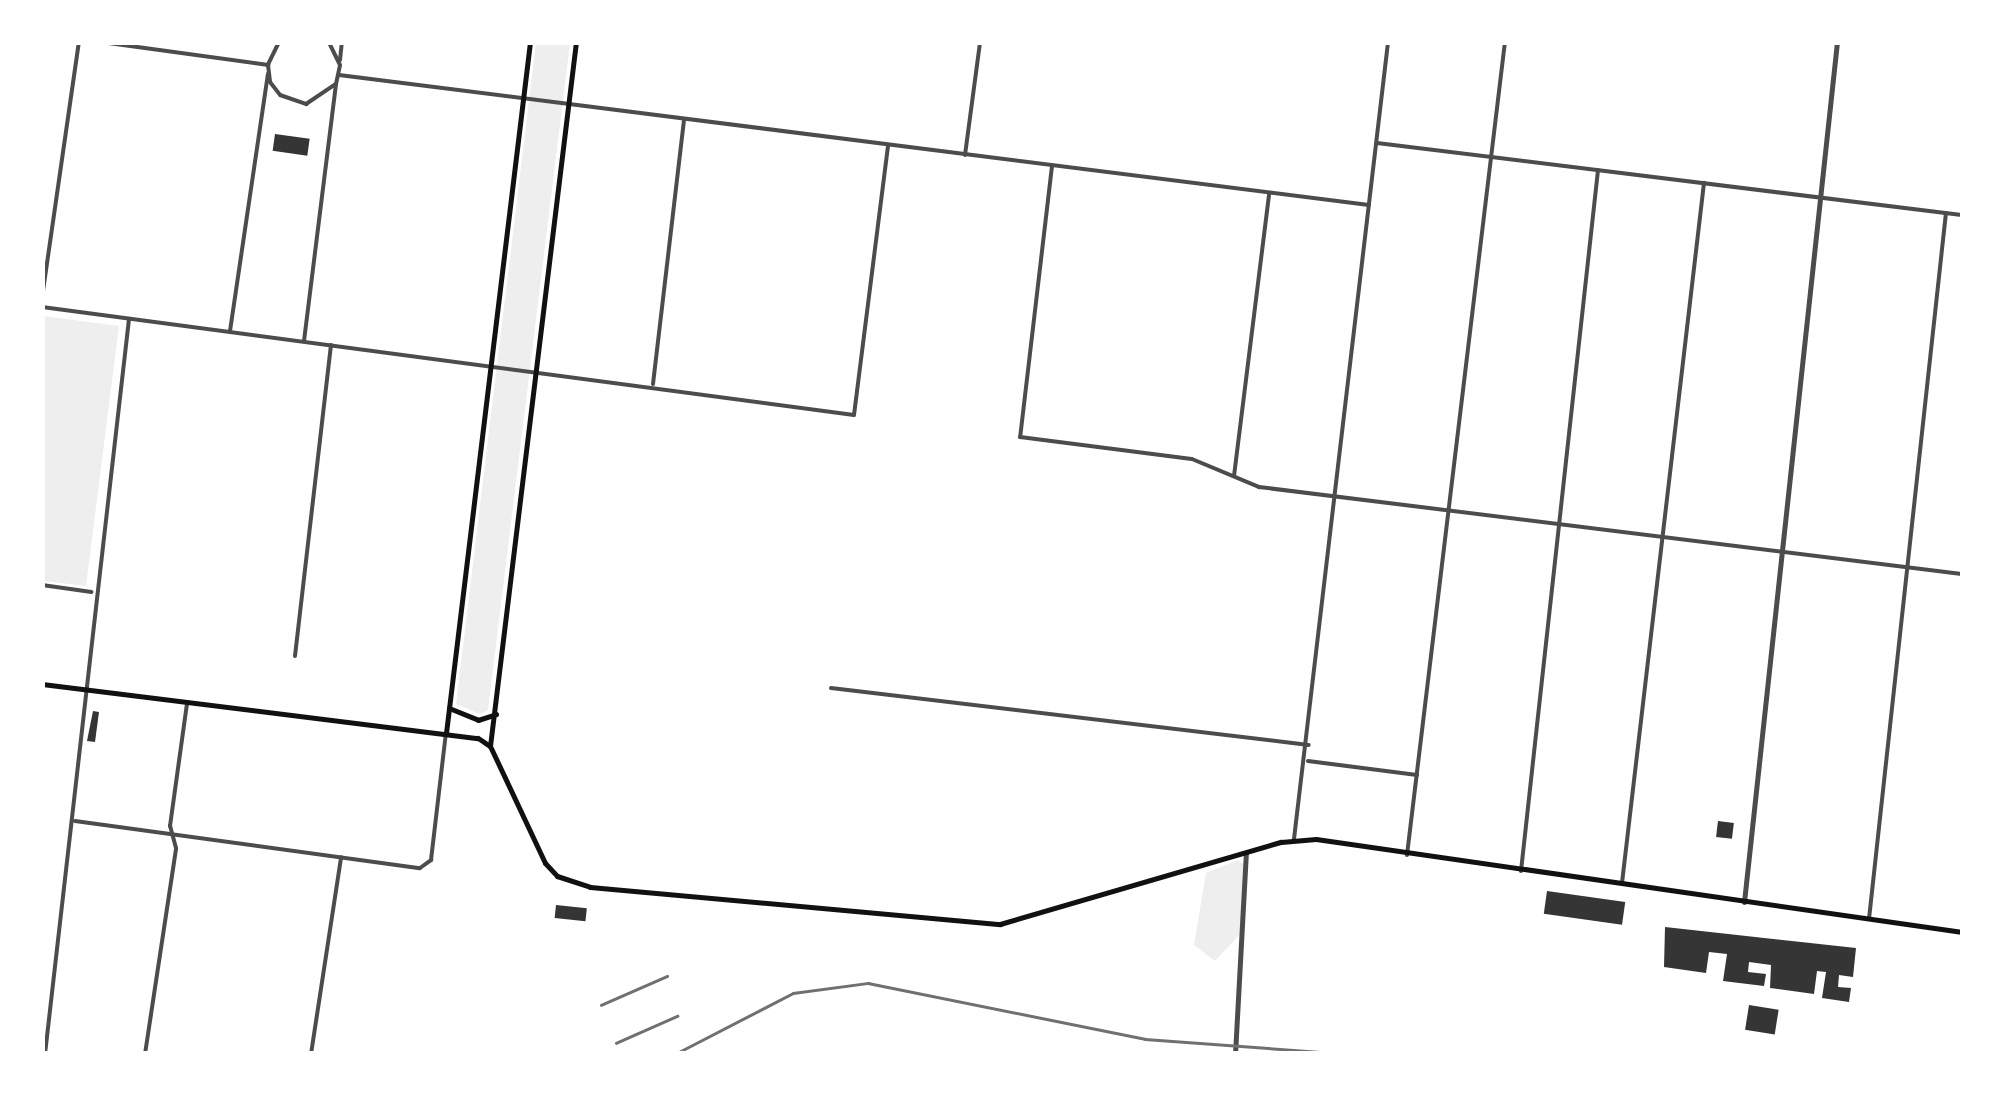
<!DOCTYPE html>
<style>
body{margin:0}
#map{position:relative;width:2005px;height:1096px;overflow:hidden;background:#fff;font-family:Commissioner,sans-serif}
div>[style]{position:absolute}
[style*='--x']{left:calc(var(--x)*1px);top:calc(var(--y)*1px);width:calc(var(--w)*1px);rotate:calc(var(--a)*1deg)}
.green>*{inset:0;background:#eee}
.building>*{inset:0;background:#353535;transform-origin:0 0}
.minor>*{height:4px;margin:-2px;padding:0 2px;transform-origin:2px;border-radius:2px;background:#4c4c4c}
.tertiary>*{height:5px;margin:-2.5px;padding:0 2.5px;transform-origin:2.5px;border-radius:2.5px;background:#4c4c4c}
.secondary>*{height:5px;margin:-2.5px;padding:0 2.5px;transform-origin:2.5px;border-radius:2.5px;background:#111}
.rail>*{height:2.5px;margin:-1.25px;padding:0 1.25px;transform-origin:1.25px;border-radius:1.25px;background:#707070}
span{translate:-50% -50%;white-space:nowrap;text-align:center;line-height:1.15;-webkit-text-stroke:8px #fff;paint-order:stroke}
.frame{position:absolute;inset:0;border:45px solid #fff;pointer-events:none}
</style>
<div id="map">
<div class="green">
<i style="clip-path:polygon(536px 43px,570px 43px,488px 710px,480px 714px,456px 704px)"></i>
<i style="clip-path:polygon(43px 316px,119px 326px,86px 586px,43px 581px)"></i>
<i style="clip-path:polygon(1238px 860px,1246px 866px,1242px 932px,1215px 961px,1194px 945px,1206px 873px)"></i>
</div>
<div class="building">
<i style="left:275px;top:134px;width:35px;height:17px;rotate:8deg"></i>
<i style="clip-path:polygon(93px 711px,99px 712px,95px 742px,87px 741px)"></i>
<i style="left:1718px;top:821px;width:16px;height:16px;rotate:7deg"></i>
<i style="left:1547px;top:891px;width:79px;height:23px;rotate:8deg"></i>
<i style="left:556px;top:905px;width:31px;height:13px;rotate:6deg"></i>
<i style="clip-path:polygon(1665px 927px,1856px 948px,1853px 977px,1839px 975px,1838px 987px,1851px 988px,1849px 1002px,1822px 998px,1826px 972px,1817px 971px,1814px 994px,1770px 988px,1771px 965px,1749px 962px,1748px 972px,1766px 974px,1764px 986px,1723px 981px,1727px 954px,1709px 952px,1706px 973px,1664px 967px)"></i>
<i style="left:1749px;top:1005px;width:30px;height:25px;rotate:9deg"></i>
</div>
<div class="minor">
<i style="--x:101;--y:42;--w:169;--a:7.8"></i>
<i style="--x:279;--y:42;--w:25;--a:116"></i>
<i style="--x:268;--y:65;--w:17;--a:83"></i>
<i style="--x:270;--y:82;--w:16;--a:52"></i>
<i style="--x:280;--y:95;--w:28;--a:19"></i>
<i style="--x:306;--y:104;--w:36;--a:-34"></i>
<i style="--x:336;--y:84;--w:19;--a:-78"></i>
<i style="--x:340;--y:65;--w:25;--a:-116"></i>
<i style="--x:340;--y:60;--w:18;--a:-84"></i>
<i style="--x:339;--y:75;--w:1038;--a:7.19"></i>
<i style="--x:1377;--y:143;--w:589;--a:7.02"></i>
<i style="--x:965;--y:155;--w:114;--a:-82.4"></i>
<i style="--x:1052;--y:166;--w:273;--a:96.7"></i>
<i style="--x:1020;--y:437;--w:173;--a:7.3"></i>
<i style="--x:1192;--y:459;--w:73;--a:22.7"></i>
<i style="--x:1259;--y:487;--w:708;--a:7.05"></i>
<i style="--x:42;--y:298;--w:259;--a:-81.8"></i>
<i style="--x:42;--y:307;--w:819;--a:7.58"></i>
<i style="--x:854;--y:415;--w:271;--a:-82.8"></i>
<i style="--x:230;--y:331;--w:260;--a:-81.6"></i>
<i style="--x:304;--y:341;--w:259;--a:-82.9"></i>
<i style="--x:653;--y:384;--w:265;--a:-83.3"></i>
<i style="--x:1234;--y:476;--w:285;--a:-82.9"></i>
<i style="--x:42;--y:585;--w:50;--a:8"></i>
<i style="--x:295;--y:656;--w:313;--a:-83.4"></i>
<i style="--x:831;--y:688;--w:481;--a:6.8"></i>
<i style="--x:1308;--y:761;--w:110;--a:7.3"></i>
<i style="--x:75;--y:821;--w:348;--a:7.8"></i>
<i style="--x:420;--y:868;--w:14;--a:-36"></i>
<i style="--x:431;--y:860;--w:128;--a:-83.3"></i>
<i style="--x:1294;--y:839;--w:803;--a:-83.27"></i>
<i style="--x:1407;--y:855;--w:819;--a:-83.13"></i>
<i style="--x:1521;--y:871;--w:705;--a:-83.73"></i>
<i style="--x:1622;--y:883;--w:705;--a:-83.32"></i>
<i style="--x:1869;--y:919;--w:710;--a:-83.78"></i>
<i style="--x:45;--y:1054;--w:740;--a:-83.48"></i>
<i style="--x:145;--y:1054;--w:208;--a:-81.4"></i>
<i style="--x:176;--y:848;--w:23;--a:-105"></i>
<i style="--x:170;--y:826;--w:124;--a:-82.1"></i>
<i style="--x:311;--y:1054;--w:199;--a:-81.3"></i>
</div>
<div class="tertiary">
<i style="--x:1744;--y:902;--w:865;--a:-83.83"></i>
<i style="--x:1235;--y:1054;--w:201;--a:-86.9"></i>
</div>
<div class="secondary">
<i style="--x:42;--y:684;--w:439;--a:7.1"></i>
<i style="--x:478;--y:738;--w:14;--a:34"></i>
<i style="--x:490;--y:746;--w:129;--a:64.8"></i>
<i style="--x:545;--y:863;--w:18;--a:47"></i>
<i style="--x:557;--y:876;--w:35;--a:18"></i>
<i style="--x:590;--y:887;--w:412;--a:5.2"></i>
<i style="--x:1000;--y:924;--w:293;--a:-16.3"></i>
<i style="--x:1281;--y:842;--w:35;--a:-5"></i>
<i style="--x:1316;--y:839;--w:653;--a:8.19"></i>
<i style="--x:449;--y:708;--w:31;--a:22"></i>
<i style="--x:478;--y:720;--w:19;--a:-18"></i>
<i style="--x:446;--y:733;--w:696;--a:-83.07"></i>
<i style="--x:490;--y:746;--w:709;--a:-83.04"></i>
</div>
<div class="rail">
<i style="--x:601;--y:1005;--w:72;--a:-23.7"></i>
<i style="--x:616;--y:1043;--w:67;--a:-23.9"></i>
<i style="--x:675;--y:1054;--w:133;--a:-27.3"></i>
<i style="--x:793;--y:993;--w:76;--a:-7.6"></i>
<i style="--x:868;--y:983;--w:283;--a:11.4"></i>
<i style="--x:1145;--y:1039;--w:203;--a:4.2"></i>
</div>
<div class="frame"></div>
</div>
